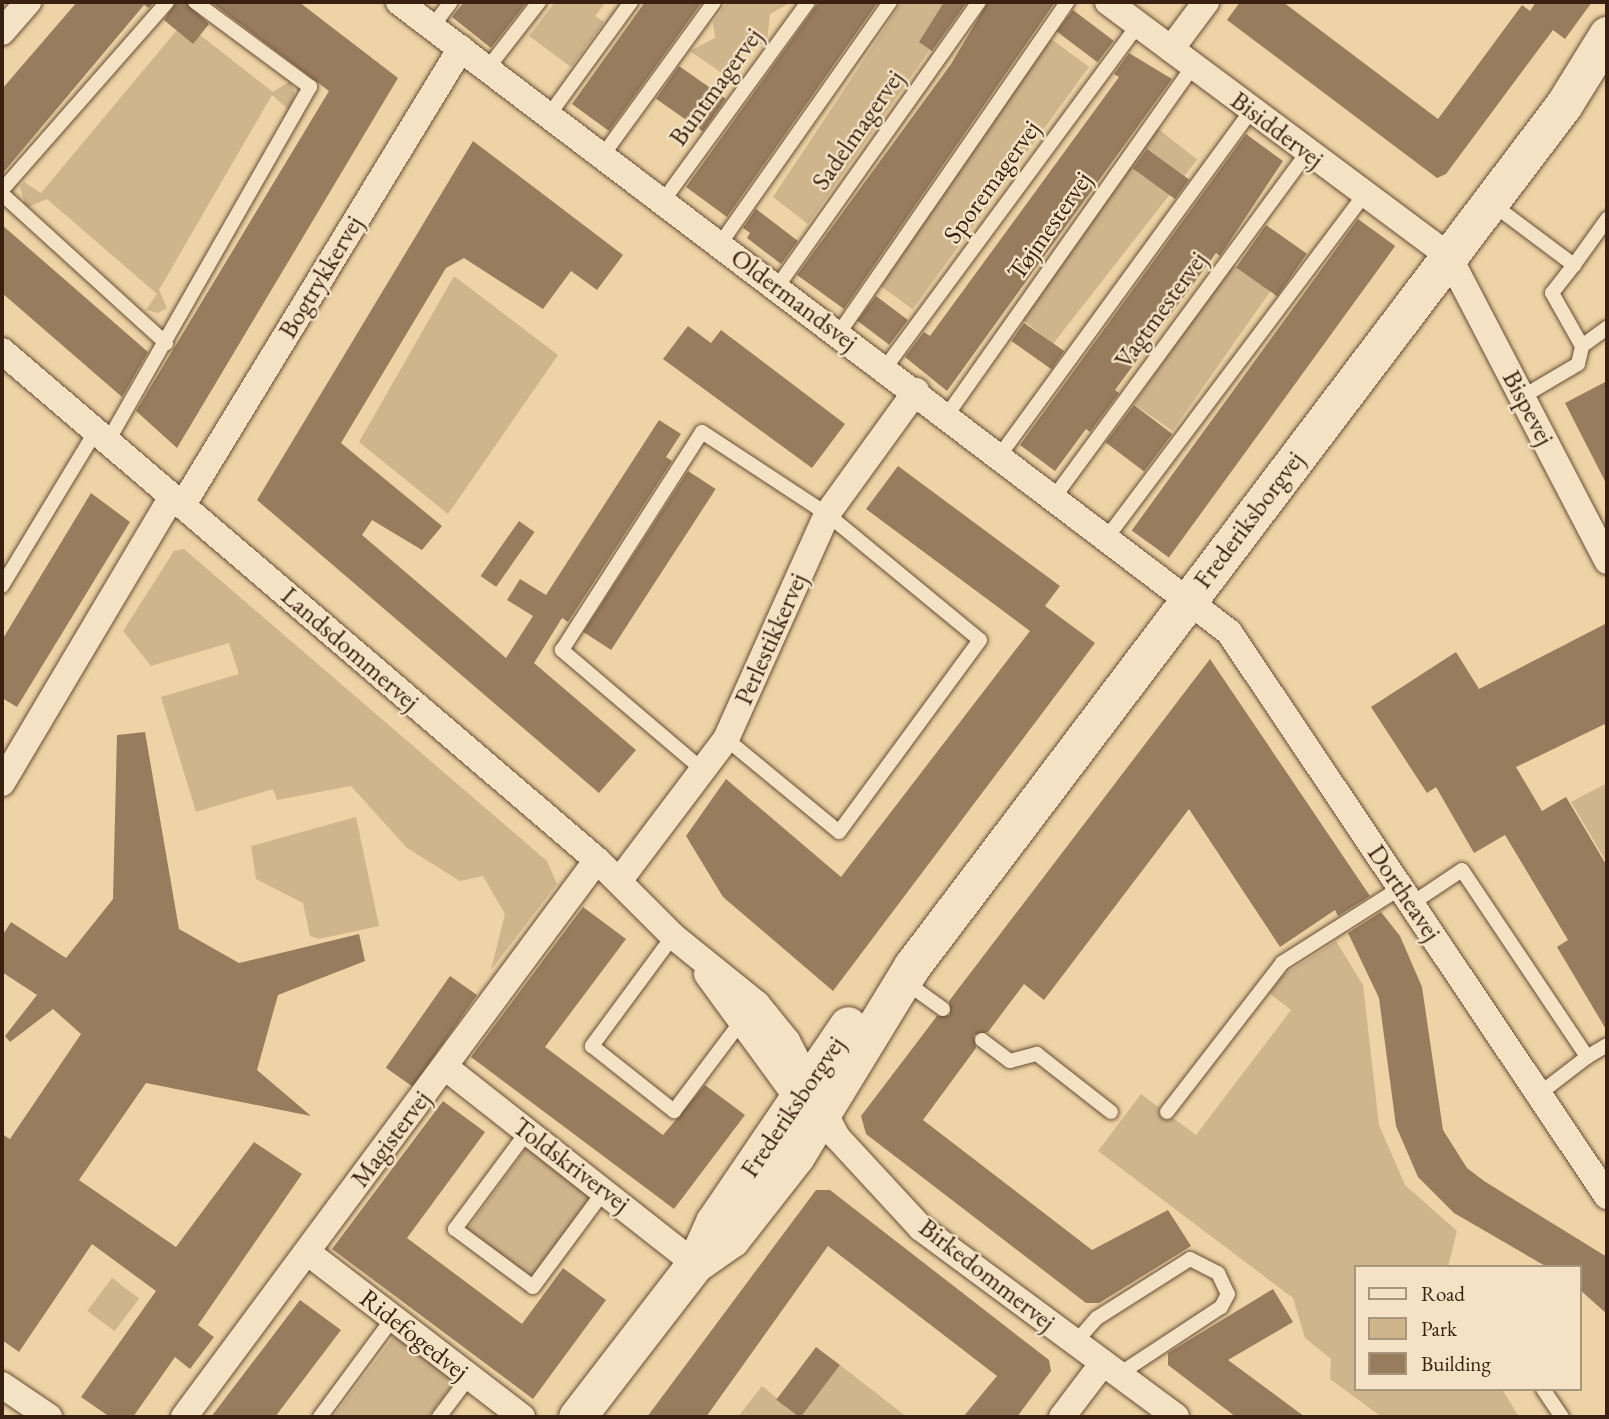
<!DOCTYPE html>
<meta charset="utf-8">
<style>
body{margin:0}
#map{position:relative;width:1609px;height:1419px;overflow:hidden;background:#edd3a5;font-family:"EB Garamond",serif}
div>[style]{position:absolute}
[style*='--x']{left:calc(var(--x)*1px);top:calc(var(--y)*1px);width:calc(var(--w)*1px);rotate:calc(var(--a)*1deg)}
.green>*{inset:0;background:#cfb58c;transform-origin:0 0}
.building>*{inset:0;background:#977d5d;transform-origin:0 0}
.roads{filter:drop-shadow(0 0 2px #674d35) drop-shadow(0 0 2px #674d35)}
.lane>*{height:14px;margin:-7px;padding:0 7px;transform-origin:7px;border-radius:7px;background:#f3e2c4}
.street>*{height:26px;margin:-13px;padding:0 13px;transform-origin:13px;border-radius:13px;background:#f3e2c4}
.secondary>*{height:37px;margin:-18.5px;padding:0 18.5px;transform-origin:18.5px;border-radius:18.5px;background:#f3e2c4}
span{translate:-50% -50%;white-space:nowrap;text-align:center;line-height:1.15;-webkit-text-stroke:5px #f3e2c4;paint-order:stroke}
.street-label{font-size:26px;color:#3a2010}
.frame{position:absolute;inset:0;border:4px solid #3a2010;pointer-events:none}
.legend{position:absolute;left:1354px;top:1265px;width:228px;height:126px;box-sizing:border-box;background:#f3e2c4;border:2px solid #a9947c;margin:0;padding:9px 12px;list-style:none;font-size:21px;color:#3a2010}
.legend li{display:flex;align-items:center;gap:14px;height:35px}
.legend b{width:35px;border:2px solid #a9947c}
</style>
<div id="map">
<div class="green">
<i style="clip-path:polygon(555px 2px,606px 2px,595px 16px,604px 22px,571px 67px,529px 36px)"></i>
<i style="clip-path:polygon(727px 2px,792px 2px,770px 14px,767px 41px,742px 55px,739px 85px,690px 51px,715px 38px,713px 23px)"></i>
<i style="clip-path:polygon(902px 2px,963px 2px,808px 224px,773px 197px)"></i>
<i style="clip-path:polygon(177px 30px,193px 43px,200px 35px,273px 92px,290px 81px,295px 94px,289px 110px,272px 95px,159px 290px,167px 308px,158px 313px,146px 310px,157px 294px,47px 199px,26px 208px,20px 187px,24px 182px,41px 193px)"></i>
<i style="left:1051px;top:39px;width:47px;height:300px;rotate:36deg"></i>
<i style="left:1157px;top:128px;width:51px;height:234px;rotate:38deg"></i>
<i style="left:1232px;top:264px;width:47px;height:171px;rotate:35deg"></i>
<i style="clip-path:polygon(454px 276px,558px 355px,448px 514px,359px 442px)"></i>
<i style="clip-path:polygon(184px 549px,547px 861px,557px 884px,491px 970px,505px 914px,483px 876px,460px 881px,407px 848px,351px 786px,277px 800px,273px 789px,196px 812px,161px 697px,239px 674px,229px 643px,151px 666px,123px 631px,174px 551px)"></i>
<i style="clip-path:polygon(1607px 783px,1607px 863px,1571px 802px)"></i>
<i style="clip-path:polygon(356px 817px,379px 926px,319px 939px,310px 936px,303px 903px,256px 879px,251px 846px)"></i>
<i style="clip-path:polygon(1336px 941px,1363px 985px,1379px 1125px,1405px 1185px,1457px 1231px,1448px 1267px,1355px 1267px,1355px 1389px,1502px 1389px,1519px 1417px,1382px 1417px,1330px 1379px,1331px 1359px,1305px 1338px,1293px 1298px,1098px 1151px,1141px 1094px,1196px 1135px,1291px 1010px,1269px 993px,1283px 975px)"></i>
<i style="left:527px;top:1147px;width:81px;height:104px;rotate:36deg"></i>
<i style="left:112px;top:1278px;width:34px;height:41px;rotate:37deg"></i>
<i style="clip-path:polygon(395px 1335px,456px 1381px,428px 1417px,333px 1417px)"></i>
<i style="clip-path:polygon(840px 1365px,907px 1417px,738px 1417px,762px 1386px,800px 1417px)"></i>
</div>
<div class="building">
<i style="clip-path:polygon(77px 2px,154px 2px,149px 8px,144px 5px,2px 174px,2px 89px)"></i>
<i style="clip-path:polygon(176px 2px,185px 2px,209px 24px,193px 44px,164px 20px)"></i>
<i style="clip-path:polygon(211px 2px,299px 2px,398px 78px,177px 448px,136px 411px,329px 91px)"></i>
<i style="clip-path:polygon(464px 2px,527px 2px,491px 48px,452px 17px)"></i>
<i style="clip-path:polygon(645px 2px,702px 2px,609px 131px,572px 104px)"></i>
<i style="clip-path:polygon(819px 2px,878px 2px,727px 217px,686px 187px)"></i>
<i style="clip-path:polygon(944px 2px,967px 2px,932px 51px,919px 42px)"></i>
<i style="clip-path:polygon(988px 2px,1055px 2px,844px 309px,797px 275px,951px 64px)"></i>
<i style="clip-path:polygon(1240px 2px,1283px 2px,1438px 119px,1522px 5px,1530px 11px,1536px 2px,1592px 2px,1565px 39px,1553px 30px,1446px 174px,1437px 178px,1227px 20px)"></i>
<i style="left:1073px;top:10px;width:51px;height:27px;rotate:37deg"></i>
<i style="clip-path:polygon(1129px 53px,1172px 79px,947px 391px,905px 357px,924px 332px,930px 336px,1119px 77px,1114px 74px)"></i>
<i style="left:679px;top:66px;width:57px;height:40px;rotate:35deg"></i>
<i style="clip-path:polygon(1246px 134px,1283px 161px,1220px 256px,1216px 253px,1115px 390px,1119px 393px,1090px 432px,1086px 429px,1055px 471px,1020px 445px)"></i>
<i style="clip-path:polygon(473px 141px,623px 255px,597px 290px,571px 271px,543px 309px,464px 258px,446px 268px,341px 443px,442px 526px,422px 550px,372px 520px,362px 535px,506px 658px,533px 616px,507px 600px,520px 579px,546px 595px,659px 420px,681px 434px,666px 457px,672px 461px,568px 622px,562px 618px,534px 663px,636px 750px,599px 793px,257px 500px)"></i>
<i style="left:1147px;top:149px;width:52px;height:24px;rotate:36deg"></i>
<i style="clip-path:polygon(756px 209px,798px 241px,781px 264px,747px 238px,750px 233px,743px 228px)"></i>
<i style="left:1358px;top:219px;width:46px;height:385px;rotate:36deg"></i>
<i style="clip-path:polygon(2px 225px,148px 352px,122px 397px,2px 293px)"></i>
<i style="left:1266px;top:225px;width:50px;height:52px;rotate:35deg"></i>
<i style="left:876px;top:296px;width:40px;height:31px;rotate:37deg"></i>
<i style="left:1024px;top:323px;width:49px;height:22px;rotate:35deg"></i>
<i style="clip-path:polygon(688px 326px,711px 343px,721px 330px,845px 424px,812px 468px,663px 359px)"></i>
<i style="clip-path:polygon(1607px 381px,1607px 485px,1565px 403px)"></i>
<i style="left:1134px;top:405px;width:48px;height:47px;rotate:37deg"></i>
<i style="clip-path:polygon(898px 466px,1060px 586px,1045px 606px,1095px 643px,833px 991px,723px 897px,686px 836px,726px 779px,841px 877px,1030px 631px,866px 509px)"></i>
<i style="left:688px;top:471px;width:33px;height:192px;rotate:33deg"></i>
<i style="clip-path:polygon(91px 493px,130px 522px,17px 707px,2px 698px,2px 640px)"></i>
<i style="left:519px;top:521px;width:19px;height:67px;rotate:35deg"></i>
<i style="clip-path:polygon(1607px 623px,1607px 723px,1516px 767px,1542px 811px,1566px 797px,1607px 866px,1607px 1031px,1557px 947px,1568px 940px,1505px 835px,1474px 853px,1436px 787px,1427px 793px,1371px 707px,1456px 652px,1479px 689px)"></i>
<i style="clip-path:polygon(1210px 659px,1370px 896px,1338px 916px,1335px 910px,1280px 947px,1189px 809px,1044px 1000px,1024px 984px,988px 1032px,974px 1035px,976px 1048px,923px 1120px,1092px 1250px,1168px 1210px,1191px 1246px,1099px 1303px,1086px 1303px,866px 1134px,861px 1116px,937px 1016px,950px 1015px,949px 1001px)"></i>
<i style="clip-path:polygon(145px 732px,179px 929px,239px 963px,359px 934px,365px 961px,278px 995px,257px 1070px,311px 1116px,146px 1083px,79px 1180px,176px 1247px,254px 1142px,302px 1174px,198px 1325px,214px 1337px,190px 1369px,175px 1357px,133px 1417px,110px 1417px,81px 1397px,156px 1291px,92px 1244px,19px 1352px,2px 1340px,2px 1134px,10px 1139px,81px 1034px,53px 1009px,10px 1042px,5px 1036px,37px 995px,2px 972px,2px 936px,11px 922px,66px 958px,113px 899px,117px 735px)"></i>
<i style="clip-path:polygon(583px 907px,626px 939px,545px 1047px,663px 1135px,705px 1085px,745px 1115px,674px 1209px,471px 1057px)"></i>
<i style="clip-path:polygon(1381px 912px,1400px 936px,1422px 987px,1443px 1130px,1467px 1168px,1484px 1181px,1607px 1257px,1607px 1314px,1579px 1289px,1579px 1267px,1547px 1267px,1454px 1213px,1418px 1177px,1396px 1126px,1379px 998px,1348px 933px)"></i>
<i style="left:450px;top:976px;width:33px;height:112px;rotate:35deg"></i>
<i style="clip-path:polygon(443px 1101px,485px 1132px,407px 1238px,522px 1324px,563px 1268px,606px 1300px,533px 1399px,332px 1249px)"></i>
<i style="clip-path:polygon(816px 1190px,830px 1190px,1049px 1360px,1051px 1371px,1017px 1417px,963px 1417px,997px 1376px,828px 1246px,706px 1417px,647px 1417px)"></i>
<i style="clip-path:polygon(1273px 1289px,1293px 1322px,1228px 1360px,1305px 1417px,1236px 1417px,1168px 1365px,1168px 1353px)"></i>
<i style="clip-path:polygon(300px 1300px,341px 1330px,275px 1417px,211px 1417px)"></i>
<i style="left:816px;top:1347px;width:30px;height:66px;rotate:37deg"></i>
</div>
<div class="roads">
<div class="lane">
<i style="--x:432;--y:27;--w:31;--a:-53"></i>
<i style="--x:487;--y:69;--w:85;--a:-52.2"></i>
<i style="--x:549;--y:115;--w:140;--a:-54"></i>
<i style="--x:603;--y:155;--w:189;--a:-54"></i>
<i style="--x:2;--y:190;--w:250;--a:-48.7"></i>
<i style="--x:2;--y:194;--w:222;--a:42.3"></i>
<i style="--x:663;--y:201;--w:246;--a:-53.9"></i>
<i style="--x:1491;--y:203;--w:104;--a:36.8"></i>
<i style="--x:1574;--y:265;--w:57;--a:-54.3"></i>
<i style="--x:720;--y:244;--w:296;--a:-54.9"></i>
<i style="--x:777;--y:287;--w:349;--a:-54.7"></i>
<i style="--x:839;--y:333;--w:402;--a:-55.4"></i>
<i style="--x:1582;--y:346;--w:31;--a:-36"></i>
<i style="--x:885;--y:368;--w:426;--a:-53.6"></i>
<i style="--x:1522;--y:397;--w:65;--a:-30.5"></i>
<i style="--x:1578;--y:364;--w:18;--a:-77"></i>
<i style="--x:1582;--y:346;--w:61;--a:-119.5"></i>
<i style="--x:1552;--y:293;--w:36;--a:-52"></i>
<i style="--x:947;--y:415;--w:427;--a:-54.8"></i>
<i style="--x:108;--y:441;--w:408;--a:-60.3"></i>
<i style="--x:310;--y:87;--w:143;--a:-143.5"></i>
<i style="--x:1000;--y:455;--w:426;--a:-53.9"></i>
<i style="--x:1055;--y:496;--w:426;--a:-53.7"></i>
<i style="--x:1108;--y:536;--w:425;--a:-53.1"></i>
<i style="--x:2;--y:586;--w:181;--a:-58.8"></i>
<i style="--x:704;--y:771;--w:187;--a:-139.6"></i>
<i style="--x:562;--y:650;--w:259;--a:-57.3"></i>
<i style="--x:702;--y:432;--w:149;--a:33.3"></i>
<i style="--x:827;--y:514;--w:198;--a:39.5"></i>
<i style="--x:980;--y:640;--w:238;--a:126.3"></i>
<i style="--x:839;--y:832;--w:146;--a:-140.5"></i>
<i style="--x:1411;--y:904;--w:61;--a:-33.7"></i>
<i style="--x:1462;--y:870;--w:225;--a:56.2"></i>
<i style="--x:1587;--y:1057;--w:23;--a:-31"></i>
<i style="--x:673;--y:936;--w:137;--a:126.4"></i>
<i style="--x:592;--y:1046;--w:105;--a:38.4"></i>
<i style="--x:674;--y:1111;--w:110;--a:-53.1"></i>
<i style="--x:904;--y:981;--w:48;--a:35.7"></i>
<i style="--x:982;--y:1040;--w:35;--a:37"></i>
<i style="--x:1010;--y:1061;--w:28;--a:-15"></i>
<i style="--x:1037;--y:1054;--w:94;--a:38.1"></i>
<i style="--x:1539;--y:1094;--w:61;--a:-37.6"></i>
<i style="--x:1167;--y:1112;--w:188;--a:-52.3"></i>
<i style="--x:1282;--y:963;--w:140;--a:-32.4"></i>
<i style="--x:527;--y:1132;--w:121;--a:126.6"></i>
<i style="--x:455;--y:1229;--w:97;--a:36.6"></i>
<i style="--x:533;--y:1287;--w:119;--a:-53.5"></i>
<i style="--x:1075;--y:1343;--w:33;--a:-49"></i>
<i style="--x:1097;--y:1318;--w:110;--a:-32.4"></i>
<i style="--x:1190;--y:1259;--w:31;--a:27"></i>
<i style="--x:1218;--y:1273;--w:23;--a:65"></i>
<i style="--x:1228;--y:1294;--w:15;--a:118"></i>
<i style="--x:1221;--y:1307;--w:123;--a:146.6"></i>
<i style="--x:1543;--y:1389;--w:34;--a:56"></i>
<i style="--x:320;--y:1417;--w:123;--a:-53.6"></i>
<i style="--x:439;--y:1417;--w:50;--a:-53.1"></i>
</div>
<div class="street">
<i style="--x:399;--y:2;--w:1042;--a:37.2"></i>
<i style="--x:1229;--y:632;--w:679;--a:56.17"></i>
<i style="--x:1108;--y:2;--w:424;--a:36.7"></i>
<i style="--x:1448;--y:255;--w:345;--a:62.5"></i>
<i style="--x:2;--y:32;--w:40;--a:-49"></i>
<i style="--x:1171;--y:49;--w:59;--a:-53.3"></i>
<i style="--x:2;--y:351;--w:783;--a:40.55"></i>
<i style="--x:597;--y:860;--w:107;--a:45"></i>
<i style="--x:673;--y:936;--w:108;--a:39"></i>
<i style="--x:757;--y:1004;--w:48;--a:51"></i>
<i style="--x:787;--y:1041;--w:108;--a:62.5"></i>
<i style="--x:837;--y:1137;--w:124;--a:47.3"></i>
<i style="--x:921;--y:1228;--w:317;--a:36.5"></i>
<i style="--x:182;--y:506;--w:536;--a:-58.65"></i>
<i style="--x:2;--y:783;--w:333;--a:-59.3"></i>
<i style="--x:619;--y:881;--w:178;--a:-53"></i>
<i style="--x:726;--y:739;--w:247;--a:-65.8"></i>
<i style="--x:827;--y:514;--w:152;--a:-54.1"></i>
<i style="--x:707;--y:974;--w:168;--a:53.9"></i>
<i style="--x:445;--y:1067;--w:318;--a:38.2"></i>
<i style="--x:307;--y:1252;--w:271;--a:37.5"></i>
<i style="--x:2;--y:1385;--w:57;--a:34.2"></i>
<i style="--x:184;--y:1417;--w:693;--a:-53.44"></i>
<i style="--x:1062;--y:1417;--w:68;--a:-52.8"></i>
</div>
<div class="secondary">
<i style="--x:695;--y:1264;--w:44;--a:-34.8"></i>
<i style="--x:731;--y:1239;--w:105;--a:-51.9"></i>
<i style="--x:796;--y:1156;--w:223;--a:-58.6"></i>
<i style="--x:912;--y:966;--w:1079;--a:-52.88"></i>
<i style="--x:1563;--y:106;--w:84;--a:-58.2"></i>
<i style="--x:577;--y:1417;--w:193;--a:-52.4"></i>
<i style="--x:695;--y:1264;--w:46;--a:-65.7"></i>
<i style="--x:714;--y:1222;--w:238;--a:-55.8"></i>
</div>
</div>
<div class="street-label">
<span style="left:716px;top:87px;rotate:-54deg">Buntmagervej</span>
<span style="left:858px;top:130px;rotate:-55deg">Sadelmagervej</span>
<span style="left:1277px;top:130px;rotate:37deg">Bisiddervej</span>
<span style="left:992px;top:182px;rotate:-54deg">Sporemagervej</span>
<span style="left:1050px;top:226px;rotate:-55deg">Tøjmestervej</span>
<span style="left:321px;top:277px;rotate:-59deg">Bogtrykkervej</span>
<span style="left:794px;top:300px;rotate:37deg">Oldermandsvej</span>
<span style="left:1161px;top:310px;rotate:-54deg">Vagtmestervej</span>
<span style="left:1528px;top:408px;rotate:62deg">Bispevej</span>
<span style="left:1249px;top:520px;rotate:-53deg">Frederiksborgvej</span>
<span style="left:771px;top:639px;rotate:-66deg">Perlestikkervej</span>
<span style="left:350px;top:649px;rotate:41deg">Landsdommervej</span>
<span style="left:1404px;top:893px;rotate:56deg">Dortheavej</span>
<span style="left:793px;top:1107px;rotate:-56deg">Frederiksborgvej</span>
<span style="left:391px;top:1139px;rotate:-53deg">Magistervej</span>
<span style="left:571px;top:1165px;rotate:37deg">Toldskrivervej</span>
<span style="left:987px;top:1275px;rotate:38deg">Birkedommervej</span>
<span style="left:414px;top:1335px;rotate:38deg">Ridefogedvej</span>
</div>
<div class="frame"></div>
<ul class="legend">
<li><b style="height:9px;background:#f3e2c4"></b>Road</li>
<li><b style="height:19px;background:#cfb58c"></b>Park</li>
<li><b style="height:19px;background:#977d5d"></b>Building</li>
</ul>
</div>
